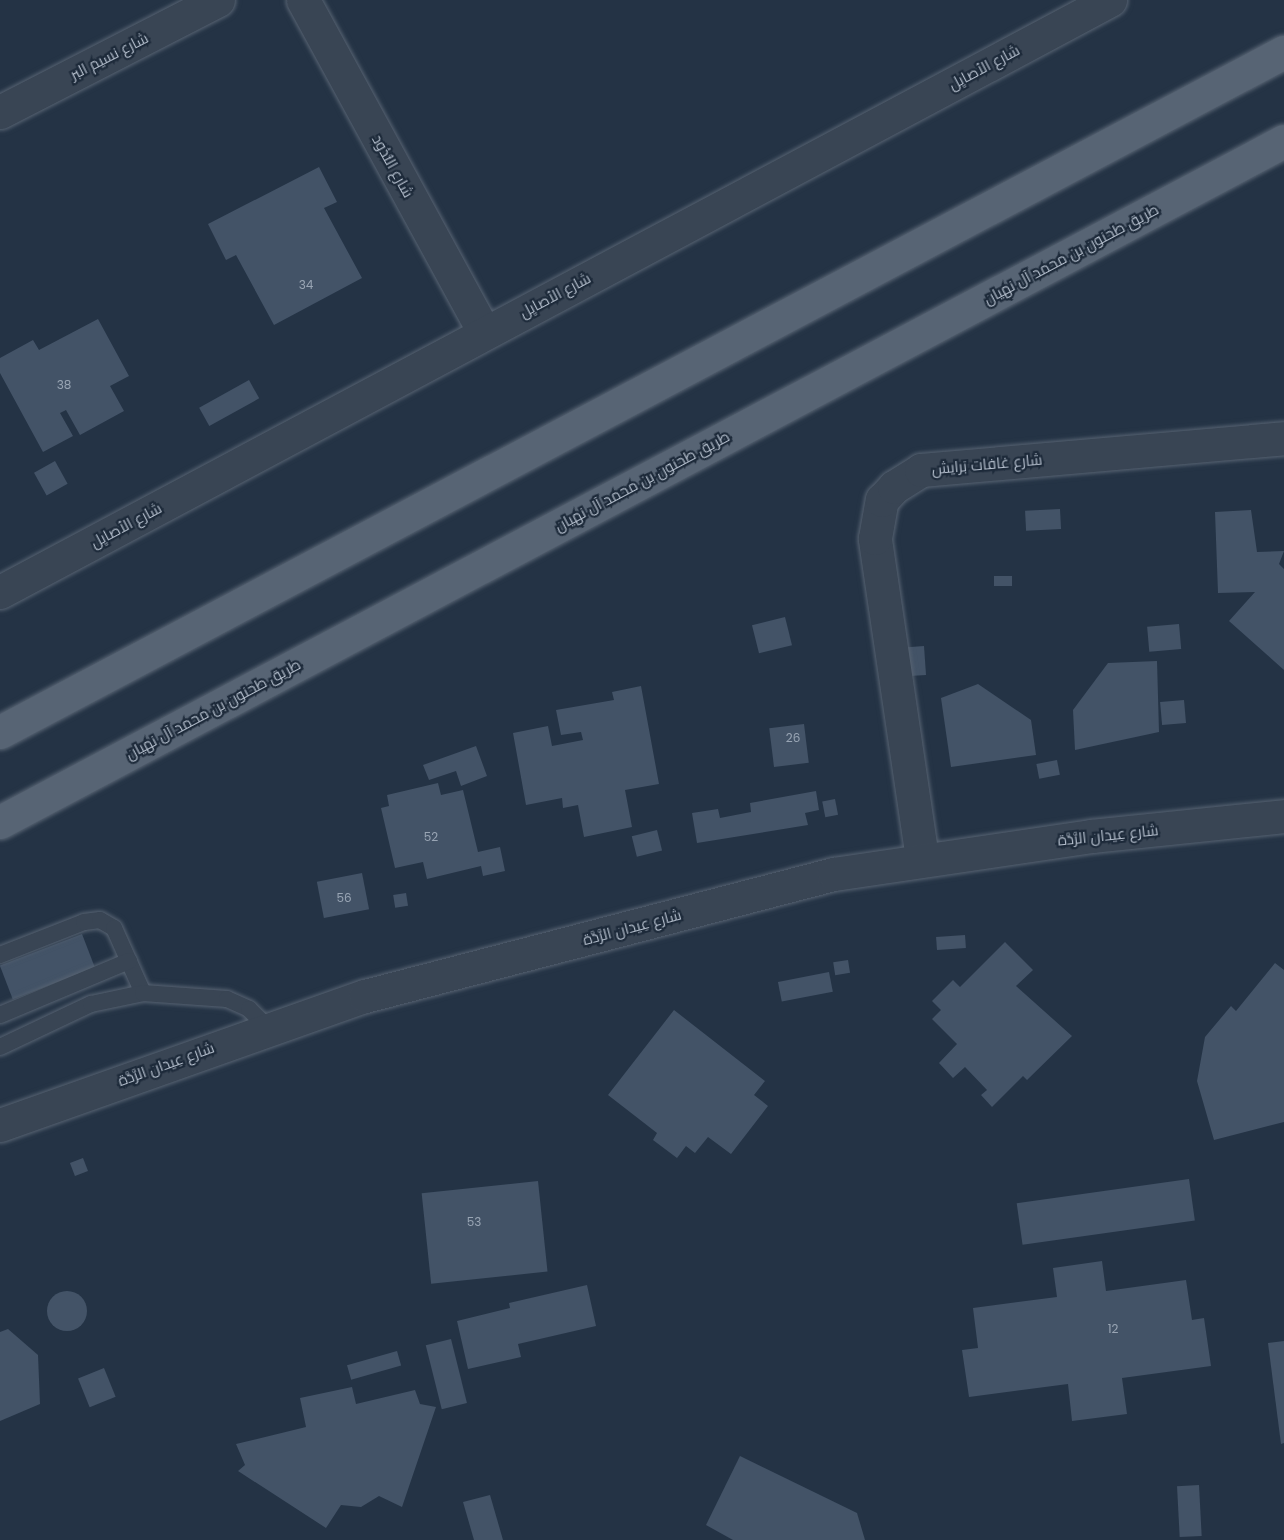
<!DOCTYPE html>
<meta charset="utf-8">
<style>
body{margin:0}
#map{position:relative;width:1284px;height:1540px;overflow:hidden;background:#243345;font-family:Poppins,Cairo,sans-serif}
div>[style]{position:absolute}
[style*='--x']{left:calc(var(--x)*1px);top:calc(var(--y)*1px);width:calc(var(--w)*1px);rotate:calc(var(--a)*1deg)}
.building>*{inset:0;background:#435367;transform-origin:0 0}
.round{border-radius:50%}
.roads{filter:drop-shadow(0 0 2px #576372) drop-shadow(0 0 2px #576372)}
.service>*{height:16px;margin:-8px;padding:0 8px;transform-origin:8px;border-radius:8px;background:#394554}
.minor>*{height:33px;margin:-16.5px;padding:0 16.5px;transform-origin:16.5px;border-radius:16.5px;background:#394554}
.primary>*{height:33px;margin:-16.5px;padding:0 16.5px;transform-origin:16.5px;border-radius:16.5px;background:#576474}
span{translate:-50% -50%;white-space:nowrap;text-align:center;line-height:1.15;-webkit-text-stroke:4.5px #1d2a3a;paint-order:stroke}
.number-label{font-size:12px;color:#99a5b4}
.number-label span{-webkit-text-stroke-width:0}
.street-label{font-size:15px;color:#b6c0ce}
</style>
<div id="map">
<div class="building">
<i style="clip-path:polygon(319px 167px,337px 202px,324px 208px,362px 278px,274px 325px,236px 255px,226px 260px,208px 224px)"></i>
<i style="clip-path:polygon(98px 319px,129px 376px,110px 386px,124px 411px,80px 435px,66px 410px,60px 413px,73px 436px,43px 452px,0 373px,0 358px,33px 340px,39px 350px)"></i>
<i style="left:249px;top:380px;width:21px;height:57px;rotate:61deg"></i>
<i style="left:55px;top:461px;width:26px;height:24px;rotate:61deg"></i>
<i style="left:1060px;top:509px;width:20px;height:35px;rotate:87deg"></i>
<i style="clip-path:polygon(1251px 510px,1257px 552px,1284px 551px,1279px 564px,1284px 569px,1284px 670px,1229px 621px,1255px 592px,1218px 593px,1215px 512px)"></i>
<i style="left:1012px;top:576px;width:10px;height:18px;rotate:90deg"></i>
<i style="left:785px;top:617px;width:29px;height:34px;rotate:76deg"></i>
<i style="left:1179px;top:624px;width:25px;height:32px;rotate:85deg"></i>
<i style="left:924px;top:646px;width:29px;height:20px;rotate:86deg"></i>
<i style="clip-path:polygon(1157px 661px,1159px 732px,1075px 750px,1073px 710px,1108px 663px)"></i>
<i style="clip-path:polygon(978px 684px,1031px 720px,1036px 755px,951px 767px,941px 698px)"></i>
<i style="clip-path:polygon(641px 686px,659px 784px,625px 790px,632px 827px,584px 837px,578px 805px,563px 808px,562px 798px,526px 805px,513px 733px,548px 726px,552px 746px,583px 740px,581px 732px,561px 735px,556px 710px,614px 700px,612px 692px)"></i>
<i style="left:1184px;top:700px;width:23px;height:24px;rotate:85deg"></i>
<i style="left:804px;top:724px;width:39px;height:35px;rotate:83deg"></i>
<i style="clip-path:polygon(476px 746px,487px 776px,461px 786px,456px 771px,429px 780px,423px 765px)"></i>
<i style="left:1057px;top:760px;width:15px;height:21px;rotate:79deg"></i>
<i style="clip-path:polygon(438px 783px,441px 795px,463px 790px,478px 852px,500px 847px,505px 871px,483px 876px,481px 866px,427px 879px,423px 862px,395px 868px,381px 808px,389px 806px,387px 795px)"></i>
<i style="clip-path:polygon(816px 791px,819px 810px,805px 813px,808px 825px,697px 843px,692px 813px,718px 809px,720px 818px,751px 812px,750px 803px)"></i>
<i style="left:835px;top:799px;width:16px;height:13px;rotate:79deg"></i>
<i style="left:657px;top:830px;width:21px;height:26px;rotate:76deg"></i>
<i style="left:362px;top:873px;width:37px;height:46px;rotate:79deg"></i>
<i style="left:406px;top:893px;width:13px;height:13px;rotate:81deg"></i>
<i style="left:82px;top:934px;width:36px;height:88px;rotate:69deg"></i>
<i style="left:965px;top:935px;width:13px;height:29px;rotate:86deg"></i>
<i style="clip-path:polygon(1005px 942px,1033px 970px,1016px 986px,1072px 1036px,1027px 1080px,1023px 1076px,992px 1107px,981px 1095px,987px 1090px,965px 1067px,953px 1078px,939px 1063px,957px 1044px,932px 1019px,941px 1010px,932px 1001px,953px 980px,960px 987px)"></i>
<i style="left:848px;top:960px;width:13px;height:15px;rotate:81deg"></i>
<i style="clip-path:polygon(1275px 963px,1284px 970px,1284px 1122px,1214px 1140px,1197px 1081px,1205px 1037px,1231px 1006px,1236px 1011px)"></i>
<i style="left:829px;top:972px;width:20px;height:52px;rotate:79deg"></i>
<i style="clip-path:polygon(674px 1010px,765px 1081px,754px 1095px,768px 1106px,731px 1154px,708px 1137px,695px 1153px,686px 1146px,677px 1158px,653px 1140px,657px 1133px,608px 1095px)"></i>
<i style="left:83px;top:1158px;width:14px;height:14px;rotate:69deg"></i>
<i style="left:1189px;top:1179px;width:42px;height:174px;rotate:82deg"></i>
<i style="left:538px;top:1181px;width:91px;height:117px;rotate:84deg"></i>
<i style="clip-path:polygon(1102px 1261px,1106px 1291px,1186px 1280px,1192px 1320px,1204px 1318px,1211px 1366px,1122px 1378px,1127px 1414px,1072px 1421px,1068px 1384px,969px 1397px,962px 1350px,978px 1348px,973px 1308px,1057px 1297px,1053px 1268px)"></i>
<i style="clip-path:polygon(587px 1285px,596px 1326px,518px 1344px,521px 1357px,468px 1369px,457px 1321px,510px 1308px,509px 1303px)"></i>
<i class="round" style="left:47px;top:1291px;width:40px;height:40px"></i>
<i style="clip-path:polygon(8px 1329px,38px 1355px,40px 1404px,0 1421px,0 1332px)"></i>
<i style="left:451px;top:1339px;width:66px;height:26px;rotate:76deg"></i>
<i style="clip-path:polygon(1284px 1341px,1284px 1443px,1281px 1444px,1268px 1343px)"></i>
<i style="left:397px;top:1351px;width:15px;height:52px;rotate:74deg"></i>
<i style="left:104px;top:1368px;width:31px;height:28px;rotate:68deg"></i>
<i style="clip-path:polygon(352px 1387px,356px 1404px,415px 1390px,420px 1404px,436px 1407px,402px 1507px,379px 1496px,361px 1507px,341px 1505px,326px 1528px,238px 1471px,245px 1465px,236px 1444px,306px 1427px,300px 1398px)"></i>
<i style="clip-path:polygon(740px 1456px,857px 1513px,865px 1540px,733px 1540px,706px 1525px)"></i>
<i style="left:1199px;top:1485px;width:51px;height:22px;rotate:87deg"></i>
<i style="clip-path:polygon(490px 1495px,503px 1540px,474px 1540px,463px 1502px)"></i>
</div>
<div class="roads">
<div class="service">
<i style="--x:0;--y:955;--w:90;--a:-21.4"></i>
<i style="--x:84;--y:922;--w:16;--a:-7"></i>
<i style="--x:100;--y:920;--w:16;--a:30"></i>
<i style="--x:114;--y:928;--w:71;--a:66"></i>
<i style="--x:0;--y:1015;--w:140;--a:-22.7"></i>
<i style="--x:0;--y:1047;--w:101;--a:-25.3"></i>
<i style="--x:91;--y:1004;--w:53;--a:-11.9"></i>
<i style="--x:143;--y:993;--w:84;--a:4.1"></i>
<i style="--x:227;--y:999;--w:24;--a:24"></i>
<i style="--x:249;--y:1009;--w:25;--a:45"></i>
</div>
<div class="minor">
<i style="--x:303;--y:0;--w:378;--a:61.4"></i>
<i style="--x:0;--y:112;--w:245;--a:-27.2"></i>
<i style="--x:0;--y:592;--w:1258;--a:-28.07"></i>
<i style="--x:922;--y:858;--w:323;--a:-98.4"></i>
<i style="--x:875;--y:538;--w:39;--a:-80"></i>
<i style="--x:882;--y:500;--w:18;--a:-47"></i>
<i style="--x:894;--y:487;--w:32;--a:-32"></i>
<i style="--x:921;--y:470;--w:364;--a:-5"></i>
<i style="--x:0;--y:1125;--w:387;--a:-19.5"></i>
<i style="--x:365;--y:996;--w:485;--a:-14.6"></i>
<i style="--x:834;--y:874;--w:260;--a:-8.4"></i>
<i style="--x:1091;--y:836;--w:194;--a:-5.9"></i>
</div>
<div class="primary">
<i style="--x:0;--y:732;--w:1453;--a:-27.91"></i>
<i style="--x:0;--y:822;--w:1453;--a:-27.94"></i>
</div>
</div>
<div class="number-label">
<span style="left:306px;top:285px">34</span>
<span style="left:64px;top:385px">38</span>
<span style="left:793px;top:738px">26</span>
<span style="left:431px;top:837px">52</span>
<span style="left:344px;top:898px">56</span>
<span style="left:474px;top:1222px">53</span>
<span style="left:1113px;top:1329px">12</span>
</div>
<div class="street-label">
<span style="left:109px;top:56px;rotate:-27deg">شارع نسيم البر</span>
<span style="left:984px;top:67px;rotate:-28deg">شارع الأصايِل</span>
<span style="left:393px;top:166px;rotate:61deg">شارع النُّدُود</span>
<span style="left:1071px;top:254px;rotate:-28deg">طريق طحنون بن محمد آل نهيان</span>
<span style="left:555px;top:295px;rotate:-28deg">شارع الأصايِل</span>
<span style="left:987px;top:464px;rotate:-5deg">شارع غافات بَرايش</span>
<span style="left:642px;top:481px;rotate:-28deg">طريق طحنون بن محمد آل نهيان</span>
<span style="left:126px;top:525px;rotate:-28deg">شارع الأصايِل</span>
<span style="left:213px;top:709px;rotate:-28deg">طريق طحنون بن محمد آل نهيان</span>
<span style="left:1108px;top:835px;rotate:-6deg">شارع عِيدان الرَّدَّة</span>
<span style="left:632px;top:927px;rotate:-15deg">شارع عِيدان الرَّدَّة</span>
<span style="left:166px;top:1064px;rotate:-20deg">شارع عِيدان الرَّدَّة</span>
</div>
</div>
